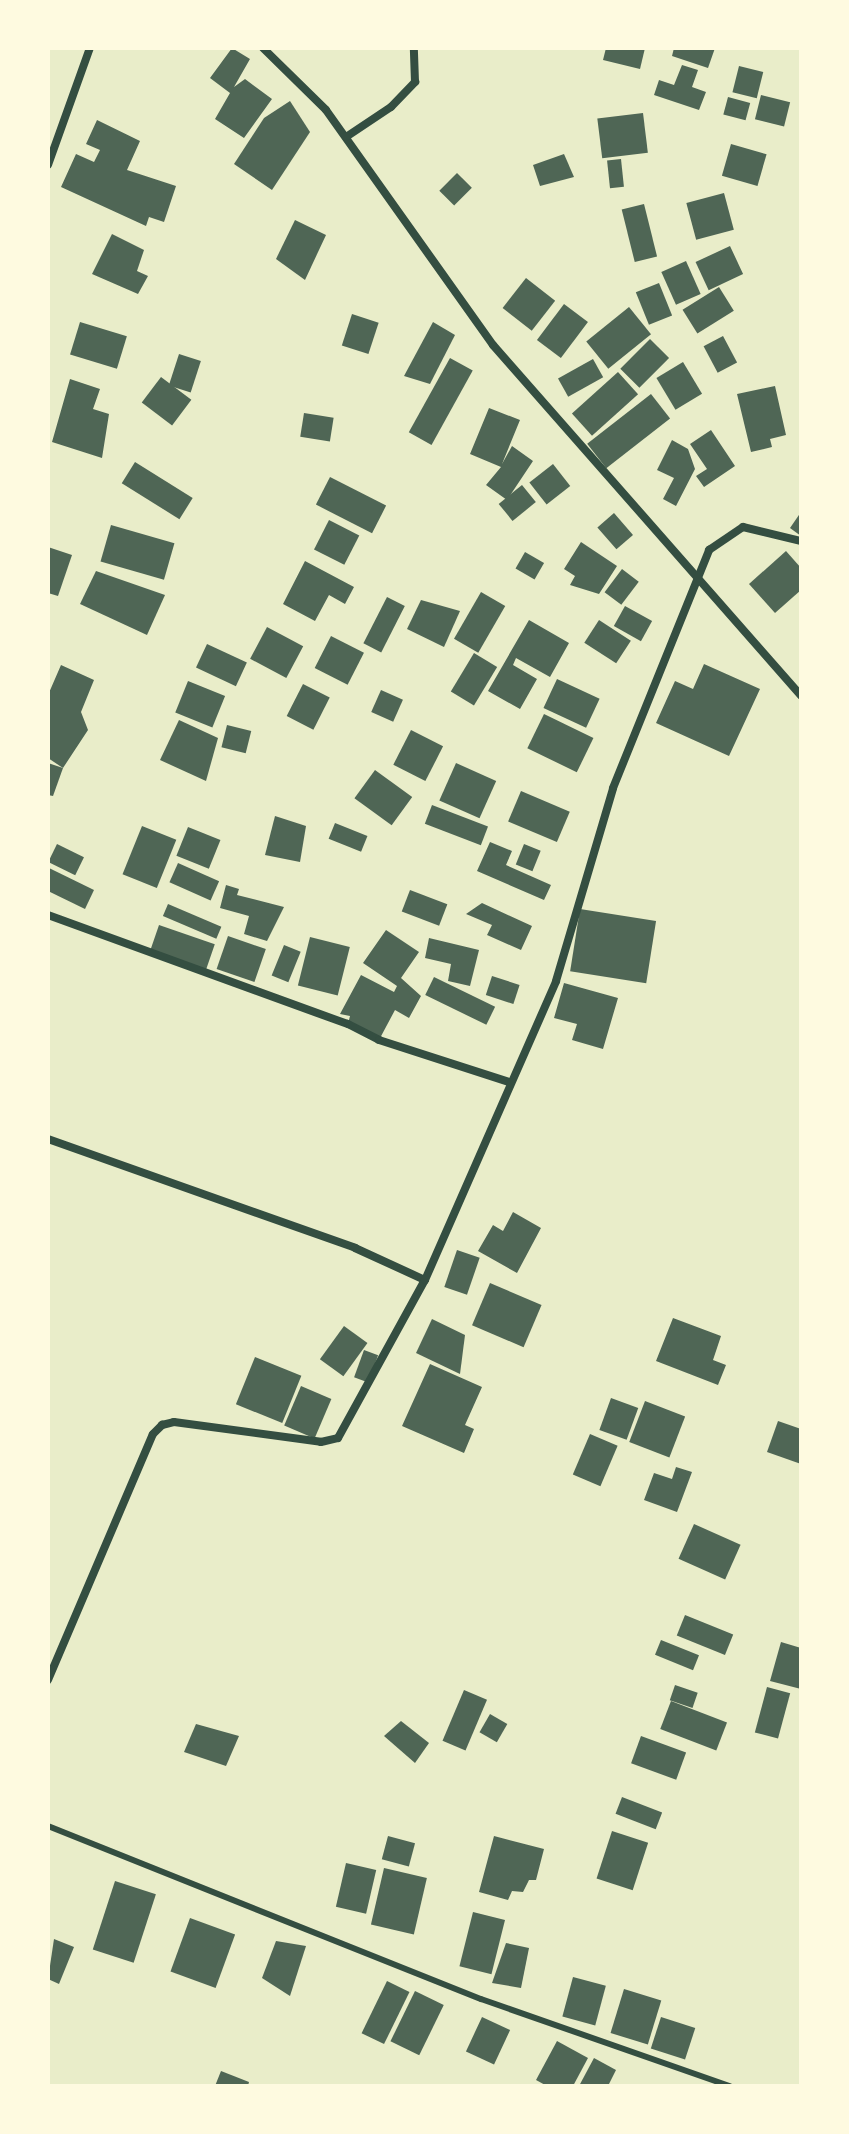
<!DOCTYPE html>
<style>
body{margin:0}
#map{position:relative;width:849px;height:2134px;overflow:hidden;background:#e9edc9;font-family:"Golos Text",sans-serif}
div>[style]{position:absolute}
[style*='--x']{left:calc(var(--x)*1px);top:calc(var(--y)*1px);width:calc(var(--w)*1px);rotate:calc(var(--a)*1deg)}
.building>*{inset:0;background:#4f6655;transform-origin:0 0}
.service>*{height:6px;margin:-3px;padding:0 3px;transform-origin:3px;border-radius:3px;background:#344e41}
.minor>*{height:8px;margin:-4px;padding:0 4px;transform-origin:4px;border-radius:4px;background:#344e41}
span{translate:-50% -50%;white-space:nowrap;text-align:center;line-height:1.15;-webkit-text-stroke:6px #fefae0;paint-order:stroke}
.frame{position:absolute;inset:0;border:50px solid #fefae0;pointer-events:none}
</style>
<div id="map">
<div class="building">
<i style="clip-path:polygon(232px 48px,250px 59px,234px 87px,245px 79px,272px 99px,244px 138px,215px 119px,230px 93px,210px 78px)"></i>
<i style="clip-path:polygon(606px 48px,645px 48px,640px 69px,603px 60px)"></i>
<i style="clip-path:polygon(674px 48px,715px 48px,708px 68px,672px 56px)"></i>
<i style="clip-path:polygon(682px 65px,698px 70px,692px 87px,706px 92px,699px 110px,654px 95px,659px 80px,674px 85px)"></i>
<i style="left:739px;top:66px;width:25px;height:27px;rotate:14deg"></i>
<i style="left:761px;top:95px;width:30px;height:25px;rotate:14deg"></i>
<i style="left:728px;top:97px;width:23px;height:18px;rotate:15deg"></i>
<i style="clip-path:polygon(290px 101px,310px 132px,272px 190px,234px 164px,264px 118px)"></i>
<i style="left:643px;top:113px;width:40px;height:46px;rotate:83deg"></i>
<i style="clip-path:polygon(97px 120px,140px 141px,127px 170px,176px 186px,164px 222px,149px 217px,146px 226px,61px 187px,76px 154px,94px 162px,100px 150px,86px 144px)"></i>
<i style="left:731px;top:144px;width:37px;height:33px;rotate:16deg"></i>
<i style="clip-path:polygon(564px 154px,574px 177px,540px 186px,533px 165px)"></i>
<i style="left:621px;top:159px;width:28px;height:14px;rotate:84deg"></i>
<i style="left:457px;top:173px;width:21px;height:25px;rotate:45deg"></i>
<i style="left:724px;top:193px;width:38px;height:39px;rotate:75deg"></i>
<i style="left:644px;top:204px;width:54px;height:23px;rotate:76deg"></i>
<i style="clip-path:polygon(295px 220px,326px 235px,305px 280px,276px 259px)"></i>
<i style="clip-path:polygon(112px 234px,144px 250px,137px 271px,148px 276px,138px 294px,92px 274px)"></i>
<i style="left:730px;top:246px;width:31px;height:38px;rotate:65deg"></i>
<i style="left:686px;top:261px;width:36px;height:27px;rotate:66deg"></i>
<i style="left:526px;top:278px;width:37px;height:38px;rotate:38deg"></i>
<i style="left:659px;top:283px;width:35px;height:25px;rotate:68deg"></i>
<i style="left:719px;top:287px;width:28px;height:43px;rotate:58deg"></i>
<i style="left:564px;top:304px;width:30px;height:45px;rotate:37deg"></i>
<i style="left:629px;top:307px;width:35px;height:55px;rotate:51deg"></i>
<i style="left:352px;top:314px;width:28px;height:33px;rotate:18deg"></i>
<i style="left:80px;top:322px;width:49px;height:34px;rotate:17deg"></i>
<i style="clip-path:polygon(433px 322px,455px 335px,430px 384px,404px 376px)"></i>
<i style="left:723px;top:336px;width:30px;height:22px;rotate:62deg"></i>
<i style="left:650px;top:339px;width:27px;height:42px;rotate:45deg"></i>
<i style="left:179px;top:354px;width:23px;height:33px;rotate:18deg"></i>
<i style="left:450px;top:358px;width:26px;height:85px;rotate:29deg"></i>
<i style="left:593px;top:359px;width:21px;height:40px;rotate:61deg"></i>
<i style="left:683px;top:362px;width:37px;height:31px;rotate:59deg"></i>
<i style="left:618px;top:372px;width:30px;height:62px;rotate:48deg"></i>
<i style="left:161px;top:377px;width:38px;height:32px;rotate:37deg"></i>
<i style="clip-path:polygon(70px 379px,100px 389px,93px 409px,109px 414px,102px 458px,52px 442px)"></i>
<i style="clip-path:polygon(775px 386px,786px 435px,770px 439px,772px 447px,751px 452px,737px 394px)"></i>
<i style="left:651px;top:394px;width:31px;height:81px;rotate:52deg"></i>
<i style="clip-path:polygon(489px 408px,520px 420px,502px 464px,512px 446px,533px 461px,507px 500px,486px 485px,501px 467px,470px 454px)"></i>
<i style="left:304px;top:413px;width:30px;height:24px;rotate:9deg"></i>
<i style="clip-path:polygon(711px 430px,735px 466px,704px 487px,696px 476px,707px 469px,690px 444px)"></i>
<i style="clip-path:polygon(672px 440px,688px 449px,695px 469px,676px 506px,663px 499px,674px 478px,657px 470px)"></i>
<i style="left:135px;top:462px;width:68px;height:25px;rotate:32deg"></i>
<i style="left:553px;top:464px;width:28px;height:30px;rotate:52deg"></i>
<i style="left:330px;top:477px;width:63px;height:31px;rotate:27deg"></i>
<i style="left:522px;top:485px;width:22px;height:30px;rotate:51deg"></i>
<i style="clip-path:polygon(801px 512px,801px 536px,790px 528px)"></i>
<i style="left:614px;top:513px;width:29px;height:22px;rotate:49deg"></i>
<i style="left:329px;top:520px;width:34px;height:33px;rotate:27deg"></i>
<i style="left:111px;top:525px;width:66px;height:38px;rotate:16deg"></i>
<i style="clip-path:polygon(581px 542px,617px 566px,599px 594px,570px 585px,575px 576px,564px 569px)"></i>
<i style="clip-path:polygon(48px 547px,72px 555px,58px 596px,48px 593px)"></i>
<i style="clip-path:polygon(786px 551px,801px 568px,801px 590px,775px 613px,749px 584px)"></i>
<i style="left:525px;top:552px;width:22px;height:19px;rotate:30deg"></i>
<i style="clip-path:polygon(305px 561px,354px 587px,345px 604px,329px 595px,315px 621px,283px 604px)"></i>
<i style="left:622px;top:569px;width:21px;height:29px;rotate:37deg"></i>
<i style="clip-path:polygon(96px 571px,165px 595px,147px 635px,80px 604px)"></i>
<i style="left:481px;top:592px;width:28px;height:54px;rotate:30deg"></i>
<i style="left:387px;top:597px;width:20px;height:52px;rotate:27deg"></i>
<i style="clip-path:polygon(421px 600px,460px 611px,444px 647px,407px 629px)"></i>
<i style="left:625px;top:606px;width:31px;height:23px;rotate:29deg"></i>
<i style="clip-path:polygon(529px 620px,569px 643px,550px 677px,516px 658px,513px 665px,537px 679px,520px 709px,488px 691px)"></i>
<i style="left:599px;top:620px;width:38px;height:27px;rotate:33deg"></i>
<i style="left:267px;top:627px;width:41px;height:36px;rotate:28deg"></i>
<i style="left:331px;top:636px;width:37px;height:36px;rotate:27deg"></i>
<i style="left:207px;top:644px;width:44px;height:26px;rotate:25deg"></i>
<i style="left:474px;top:653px;width:27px;height:45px;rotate:31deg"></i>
<i style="clip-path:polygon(704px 664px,760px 689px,729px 756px,656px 723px,675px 681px,693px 689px)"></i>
<i style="clip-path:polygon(61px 665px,94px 680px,81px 712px,88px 730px,63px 768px,48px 758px,48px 695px)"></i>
<i style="left:557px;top:679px;width:47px;height:32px;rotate:25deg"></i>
<i style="left:188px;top:681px;width:40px;height:34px;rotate:22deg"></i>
<i style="left:303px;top:684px;width:30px;height:36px;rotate:27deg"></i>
<i style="left:381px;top:690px;width:24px;height:24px;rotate:24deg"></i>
<i style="left:544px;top:714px;width:55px;height:38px;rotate:26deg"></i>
<i style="clip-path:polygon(179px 720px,218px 738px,206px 781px,160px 760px)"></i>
<i style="left:227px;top:725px;width:25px;height:23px;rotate:14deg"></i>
<i style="left:411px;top:730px;width:36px;height:39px;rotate:27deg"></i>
<i style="clip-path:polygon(48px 763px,63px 768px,53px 796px,48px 795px)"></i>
<i style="left:456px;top:763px;width:44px;height:41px;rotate:24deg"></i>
<i style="left:375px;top:770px;width:46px;height:35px;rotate:36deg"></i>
<i style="left:521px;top:791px;width:53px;height:33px;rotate:23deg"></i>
<i style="left:432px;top:805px;width:60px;height:20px;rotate:21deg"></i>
<i style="clip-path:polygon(275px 816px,306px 826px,300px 862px,265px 855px)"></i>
<i style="left:335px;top:823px;width:35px;height:17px;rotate:22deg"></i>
<i style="left:142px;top:826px;width:37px;height:52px;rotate:22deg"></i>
<i style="left:188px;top:827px;width:35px;height:31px;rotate:22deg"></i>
<i style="clip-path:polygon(490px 842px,512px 851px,506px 865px,551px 885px,544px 900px,477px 871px)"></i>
<i style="left:57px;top:844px;width:30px;height:20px;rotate:26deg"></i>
<i style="left:524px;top:844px;width:18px;height:22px;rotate:22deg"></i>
<i style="left:178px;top:863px;width:45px;height:21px;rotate:24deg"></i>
<i style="clip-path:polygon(49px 868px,94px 890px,85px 909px,48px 891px)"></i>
<i style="clip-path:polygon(226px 885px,239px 889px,237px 895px,284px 907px,267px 941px,244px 934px,249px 916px,220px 908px)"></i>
<i style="left:410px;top:890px;width:40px;height:23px;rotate:21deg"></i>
<i style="clip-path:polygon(482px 903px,532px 926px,521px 950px,487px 935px,492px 925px,466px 914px)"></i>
<i style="left:168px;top:904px;width:58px;height:13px;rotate:23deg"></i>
<i style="left:580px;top:909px;width:77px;height:63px;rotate:9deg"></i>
<i style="left:159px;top:925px;width:59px;height:29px;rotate:19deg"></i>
<i style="clip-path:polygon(386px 930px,419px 952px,401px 978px,421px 996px,409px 1018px,395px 1010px,379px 1040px,348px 1024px,350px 1016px,340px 1014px,361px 975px,394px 992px,397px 986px,363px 963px)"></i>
<i style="left:228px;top:936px;width:40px;height:35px;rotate:19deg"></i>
<i style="left:310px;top:937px;width:41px;height:50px;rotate:14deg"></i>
<i style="clip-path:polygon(429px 938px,479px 950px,470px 986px,448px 981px,451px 964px,425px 958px)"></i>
<i style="left:284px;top:945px;width:18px;height:33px;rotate:22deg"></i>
<i style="left:492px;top:976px;width:29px;height:20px;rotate:18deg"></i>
<i style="left:434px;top:977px;width:68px;height:20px;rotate:26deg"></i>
<i style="clip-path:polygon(564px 983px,618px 998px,603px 1049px,572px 1040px,577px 1024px,554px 1018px)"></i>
<i style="clip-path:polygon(513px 1212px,541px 1228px,517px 1273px,478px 1251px,493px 1225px,503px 1231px)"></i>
<i style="left:457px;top:1250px;width:24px;height:39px;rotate:19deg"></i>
<i style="left:490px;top:1283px;width:56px;height:46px;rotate:23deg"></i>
<i style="clip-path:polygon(673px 1318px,721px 1336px,713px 1360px,726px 1365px,718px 1385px,656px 1361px)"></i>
<i style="clip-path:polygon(432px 1319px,465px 1335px,460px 1374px,416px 1353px)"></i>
<i style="left:344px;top:1326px;width:29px;height:41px;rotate:36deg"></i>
<i style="left:364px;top:1350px;width:15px;height:29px;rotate:20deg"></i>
<i style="left:255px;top:1357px;width:50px;height:51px;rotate:22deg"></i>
<i style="clip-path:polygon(430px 1364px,482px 1387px,465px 1425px,474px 1429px,464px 1453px,402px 1426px)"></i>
<i style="left:301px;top:1386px;width:33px;height:43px;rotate:23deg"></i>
<i style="left:611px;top:1398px;width:29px;height:34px;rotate:20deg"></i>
<i style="left:645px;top:1401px;width:43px;height:44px;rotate:21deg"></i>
<i style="clip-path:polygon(778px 1421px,801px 1429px,801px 1464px,767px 1452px)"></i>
<i style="left:590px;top:1434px;width:30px;height:44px;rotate:23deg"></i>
<i style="clip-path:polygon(676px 1467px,692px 1472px,677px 1512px,644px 1500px,654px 1473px,672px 1479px)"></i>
<i style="left:694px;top:1524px;width:51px;height:38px;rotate:24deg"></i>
<i style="left:685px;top:1615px;width:52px;height:22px;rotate:22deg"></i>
<i style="left:661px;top:1640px;width:41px;height:16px;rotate:22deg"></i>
<i style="clip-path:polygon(781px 1642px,801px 1648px,801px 1689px,770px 1681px)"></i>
<i style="left:675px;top:1685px;width:24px;height:16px;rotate:19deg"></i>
<i style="left:767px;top:1687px;width:24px;height:47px;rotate:15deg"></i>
<i style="left:464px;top:1690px;width:25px;height:55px;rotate:23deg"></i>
<i style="left:671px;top:1701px;width:60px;height:30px;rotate:21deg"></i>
<i style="left:490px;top:1714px;width:20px;height:21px;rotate:30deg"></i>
<i style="clip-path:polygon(401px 1721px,429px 1743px,415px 1763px,384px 1736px)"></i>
<i style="clip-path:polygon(196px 1724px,239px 1736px,226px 1766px,184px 1752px)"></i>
<i style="left:641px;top:1736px;width:48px;height:29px;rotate:20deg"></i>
<i style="left:622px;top:1797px;width:43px;height:18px;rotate:21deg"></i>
<i style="left:612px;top:1831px;width:38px;height:50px;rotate:18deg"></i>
<i style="left:388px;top:1836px;width:28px;height:24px;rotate:15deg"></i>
<i style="clip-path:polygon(494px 1836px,544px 1849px,536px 1880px,529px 1880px,523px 1892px,512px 1891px,508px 1900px,479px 1892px)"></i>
<i style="left:346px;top:1863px;width:31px;height:45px;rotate:13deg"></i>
<i style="left:384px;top:1868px;width:44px;height:58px;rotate:13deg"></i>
<i style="left:115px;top:1881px;width:43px;height:72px;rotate:18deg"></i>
<i style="left:473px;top:1912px;width:33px;height:56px;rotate:14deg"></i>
<i style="left:190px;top:1918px;width:48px;height:57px;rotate:20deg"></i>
<i style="clip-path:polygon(54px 1939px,74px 1947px,59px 1984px,48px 1979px)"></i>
<i style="clip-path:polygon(276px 1941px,306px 1946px,290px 1996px,262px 1978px)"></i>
<i style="clip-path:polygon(506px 1943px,529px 1948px,521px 1988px,492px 1983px)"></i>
<i style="left:573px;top:1977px;width:34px;height:41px;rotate:15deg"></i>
<i style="left:387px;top:1981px;width:25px;height:58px;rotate:26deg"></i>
<i style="left:624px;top:1989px;width:39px;height:46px;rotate:17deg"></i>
<i style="left:415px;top:1991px;width:32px;height:56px;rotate:26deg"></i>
<i style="left:482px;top:2017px;width:31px;height:38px;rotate:25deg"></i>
<i style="left:661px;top:2017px;width:36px;height:33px;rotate:18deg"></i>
<i style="clip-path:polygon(557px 2041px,588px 2058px,573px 2086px,547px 2086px,536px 2080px)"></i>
<i style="clip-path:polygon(594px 2058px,616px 2070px,608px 2086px,579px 2086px)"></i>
<i style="clip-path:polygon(221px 2071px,249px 2082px,248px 2086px,215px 2086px)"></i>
</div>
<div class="service">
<i style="--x:48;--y:1826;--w:466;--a:21.8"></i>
<i style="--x:481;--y:1999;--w:264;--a:19.3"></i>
</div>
<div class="minor">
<i style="--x:263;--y:48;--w:88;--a:44.5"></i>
<i style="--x:326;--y:110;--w:288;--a:54.6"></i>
<i style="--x:493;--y:345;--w:467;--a:48.7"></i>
<i style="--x:346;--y:137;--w:54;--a:-33.7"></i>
<i style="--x:391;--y:107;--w:35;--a:-46"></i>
<i style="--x:415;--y:82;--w:34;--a:-92"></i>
<i style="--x:48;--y:165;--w:124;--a:-70.3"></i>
<i style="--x:48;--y:915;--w:319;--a:20"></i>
<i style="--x:348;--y:1024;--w:35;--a:27"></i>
<i style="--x:379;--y:1040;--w:137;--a:17.9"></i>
<i style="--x:48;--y:1139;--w:326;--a:19.5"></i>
<i style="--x:355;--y:1248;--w:77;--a:24.6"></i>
<i style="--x:48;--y:1680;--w:267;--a:-66.9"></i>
<i style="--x:153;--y:1434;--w:13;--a:-45"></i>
<i style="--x:162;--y:1425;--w:12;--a:-14"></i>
<i style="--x:174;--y:1422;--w:148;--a:7.7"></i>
<i style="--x:321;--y:1442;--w:17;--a:-13"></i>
<i style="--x:338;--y:1438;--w:180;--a:-61.2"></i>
<i style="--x:425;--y:1280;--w:326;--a:-66.3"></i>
<i style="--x:556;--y:981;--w:201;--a:-73.5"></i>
<i style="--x:613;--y:788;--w:257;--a:-68"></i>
<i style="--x:709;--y:550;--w:41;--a:-34.1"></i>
<i style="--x:743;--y:527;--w:60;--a:13.6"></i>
</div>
<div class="frame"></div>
</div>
